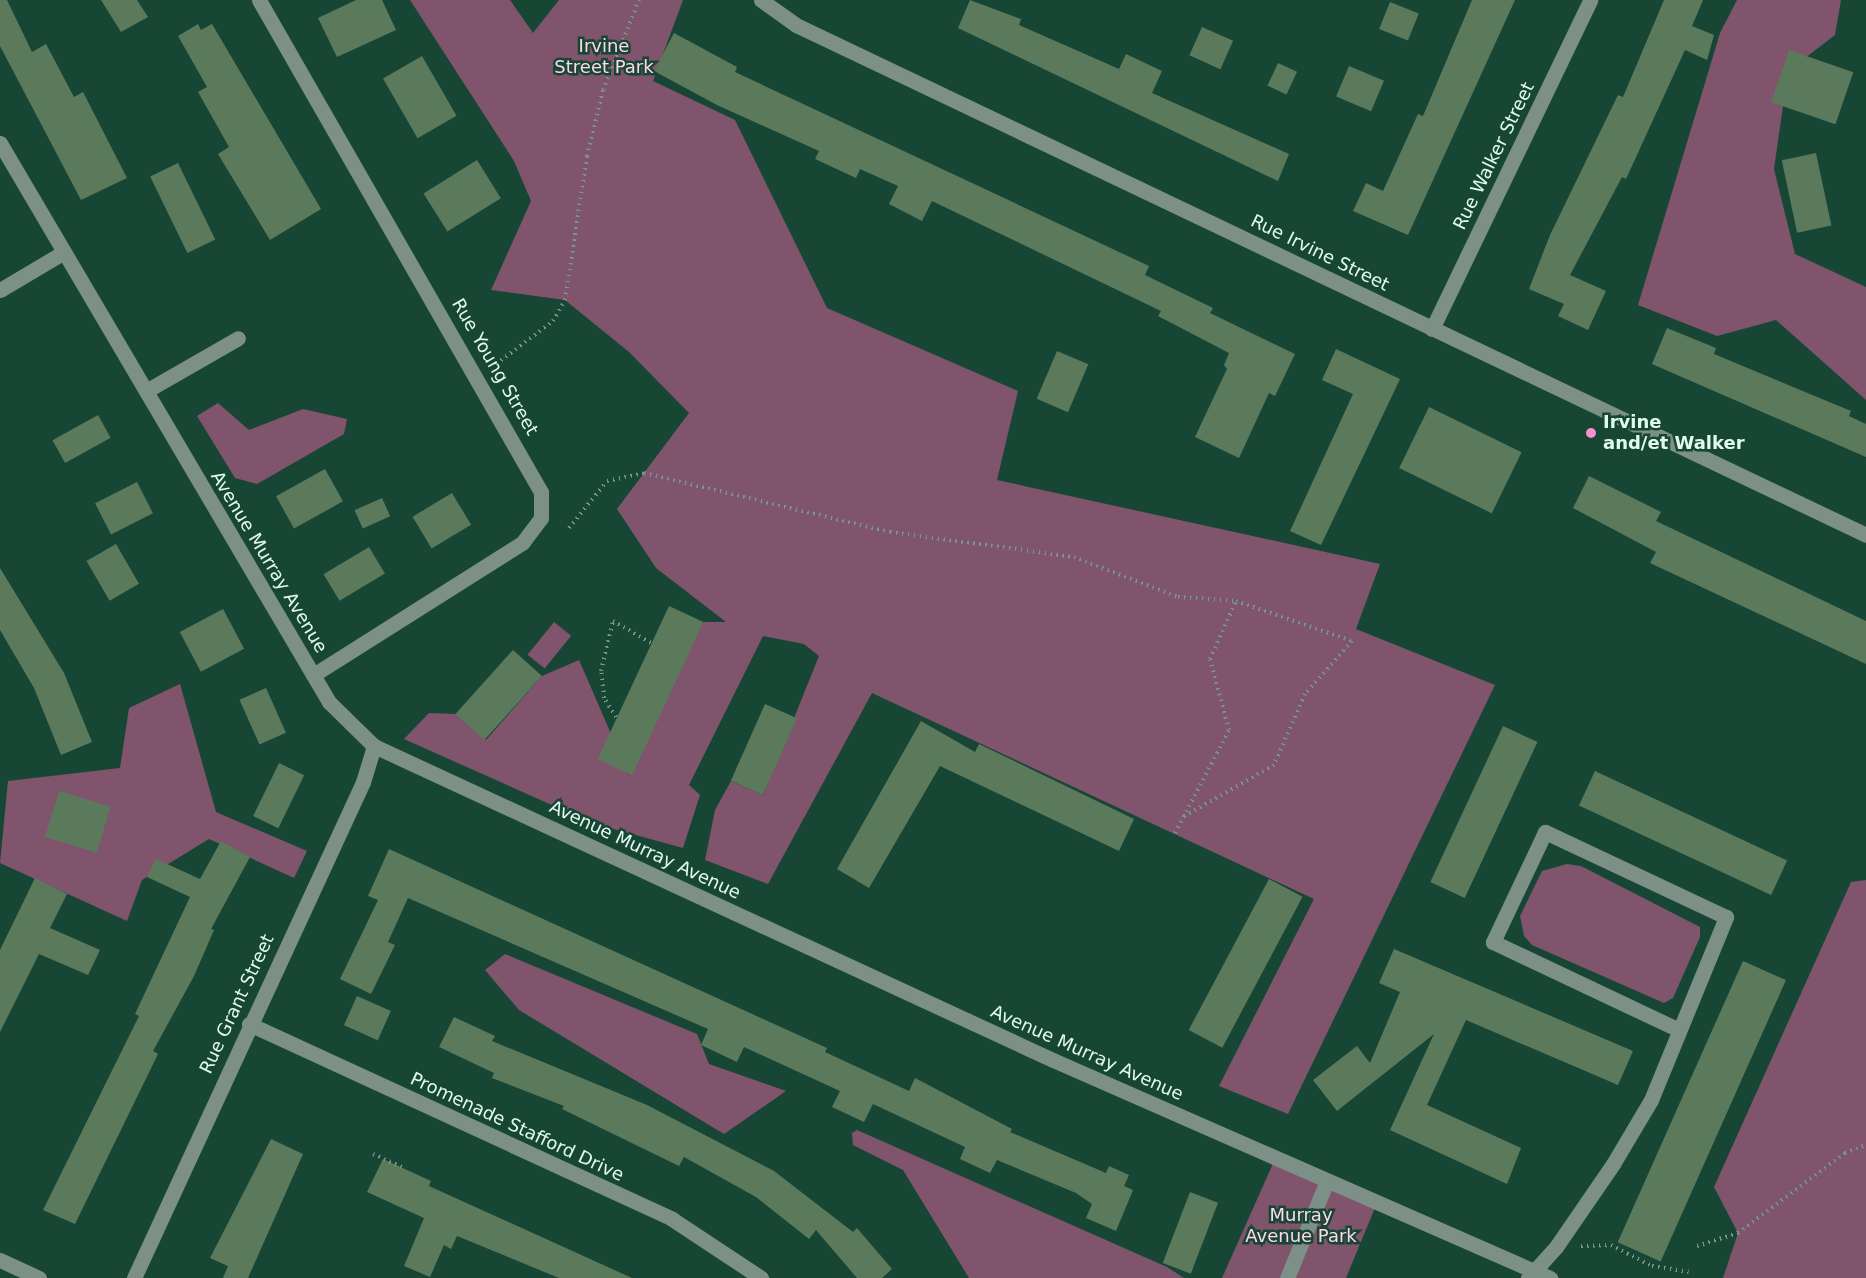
<!DOCTYPE html>
<style>
body{margin:0}
#map{position:relative;width:1866px;height:1278px;overflow:hidden;background:#184635;font-family:"DejaVu Sans",sans-serif}
div>[style]{position:absolute}
[style*='--x']{left:calc(var(--x)*1px);top:calc(var(--y)*1px);width:calc(var(--w)*1px);rotate:calc(var(--a)*1deg)}
.green>*{inset:0;background:#7f546c;transform-origin:0 0}
.building>*{inset:0;background:#5b7a5c;transform-origin:0 0}
.path>*{height:4px;margin-top:-2px;transform-origin:0;background:repeating-linear-gradient(90deg,#74988a 0 1.5px,transparent 0 6px)}
.minor>*{height:15px;margin:-7.5px;padding:0 7.5px;transform-origin:7.5px;border-radius:7.5px;background:#7c9087}
.dots>*{width:16px;height:16px;translate:-50% -50%;box-sizing:border-box;border:3px solid #184635;border-radius:50%}
span{translate:-50% -50%;white-space:nowrap;text-align:center;line-height:1.15;-webkit-text-stroke:5px #184635;paint-order:stroke}
.park-label{font-size:18px;color:#fdd8eb}
.street-label{font-size:18px;color:#e1faee}
.poi-label{font-size:18px;color:#e1faee;font-weight:700}
.left{translate:0 -50%;text-align:left}
</style>
<div id="map">
<div class="green">
<i style="clip-path:polygon(410px 0,510px 0,533px 33px,559px 0,683px 0,653px 81px,735px 120px,827px 308px,1018px 391px,997px 480px,1380px 564px,1356px 629px,1495px 685px,1288px 1114px,1219px 1086px,1314px 899px,872px 693px,768px 884px,705px 860px,715px 810px,731px 781px,763px 795px,819px 656px,804px 644px,763px 636px,689px 785px,700px 795px,683px 848px,592px 823px,404px 739px,429px 713px,456px 714px,486px 740px,542px 676px,579px 660px,629px 775px,703px 622px,726px 622px,656px 568px,617px 509px,689px 413px,629px 352px,565px 300px,491px 290px,531px 201px,514px 161px)"></i>
<i style="clip-path:polygon(1737px 0,1841px 0,1835px 35px,1788px 71px,1774px 169px,1795px 254px,1866px 287px,1866px 400px,1776px 320px,1717px 336px,1638px 305px,1720px 33px)"></i>
<i style="clip-path:polygon(218px 403px,249px 430px,303px 409px,347px 419px,344px 434px,257px 484px,235px 478px,197px 416px)"></i>
<i style="left:554px;top:622px;width:22px;height:42px;rotate:39deg"></i>
<i style="clip-path:polygon(180px 684px,216px 812px,307px 851px,294px 878px,209px 839px,142px 880px,127px 921px,0 863px,8px 781px,120px 768px,129px 708px)"></i>
<i style="clip-path:polygon(1567px 864px,1581px 866px,1700px 927px,1700px 937px,1673px 998px,1664px 1003px,1532px 945px,1524px 936px,1520px 916px,1542px 871px)"></i>
<i style="clip-path:polygon(1866px 880px,1866px 1278px,1723px 1278px,1738px 1233px,1714px 1187px,1851px 882px)"></i>
<i style="clip-path:polygon(505px 954px,697px 1034px,709px 1064px,786px 1091px,724px 1134px,519px 1010px,485px 970px)"></i>
<i style="clip-path:polygon(857px 1130px,1167px 1267px,1184px 1278px,969px 1278px,903px 1170px,853px 1145px,852px 1133px)"></i>
<i style="clip-path:polygon(1275px 1159px,1377px 1203px,1346px 1278px,1222px 1278px)"></i>
</div>
<div class="building">
<i style="clip-path:polygon(0 0,7px 0,32px 52px,46px 44px,74px 97px,83px 92px,127px 178px,81px 200px,0 46px)"></i>
<i style="clip-path:polygon(101px 0,137px 0,148px 17px,121px 32px)"></i>
<i style="clip-path:polygon(356px 0,382px 0,396px 30px,337px 57px,318px 18px)"></i>
<i style="clip-path:polygon(970px 0,1021px 19px,1019px 25px,1119px 69px,1126px 54px,1162px 71px,1152px 93px,1289px 154px,1278px 181px,958px 28px)"></i>
<i style="clip-path:polygon(1472px 0,1515px 0,1408px 235px,1353px 211px,1366px 183px,1383px 191px,1418px 114px,1423px 116px)"></i>
<i style="clip-path:polygon(1664px 0,1703px 0,1692px 26px,1714px 35px,1707px 60px,1685px 50px,1626px 179px,1622px 177px,1570px 275px,1606px 291px,1588px 330px,1558px 316px,1564px 304px,1529px 289px,1550px 235px,1618px 95px,1623px 97px)"></i>
<i style="left:1390px;top:2px;width:31px;height:29px;rotate:22deg"></i>
<i style="clip-path:polygon(198px 24px,201px 30px,212px 24px,321px 209px,270px 240px,218px 154px,229px 147px,198px 92px,207px 87px,178px 36px)"></i>
<i style="left:1202px;top:27px;width:34px;height:31px;rotate:24deg"></i>
<i style="clip-path:polygon(674px 33px,737px 67px,735px 72px,1149px 266px,1145px 275px,1213px 308px,1210px 313px,1295px 354px,1275px 396px,1269px 393px,1239px 458px,1195px 437px,1227px 369px,1224px 365px,1229px 353px,1158px 316px,1161px 311px,932px 201px,922px 221px,889px 204px,898px 186px,860px 169px,856px 178px,815px 159px,819px 151px,717px 105px,654px 71px)"></i>
<i style="left:1789px;top:50px;width:68px;height:55px;rotate:19deg"></i>
<i style="left:422px;top:56px;width:69px;height:45px;rotate:60deg"></i>
<i style="left:1278px;top:63px;width:21px;height:25px;rotate:25deg"></i>
<i style="left:1349px;top:66px;width:38px;height:33px;rotate:23deg"></i>
<i style="left:1816px;top:153px;width:74px;height:35px;rotate:78deg"></i>
<i style="left:477px;top:160px;width:45px;height:63px;rotate:58deg"></i>
<i style="left:178px;top:163px;width:85px;height:31px;rotate:64deg"></i>
<i style="clip-path:polygon(1667px 328px,1716px 348px,1714px 354px,1851px 411px,1849px 416px,1866px 424px,1866px 457px,1652px 364px)"></i>
<i style="clip-path:polygon(1336px 349px,1400px 379px,1321px 545px,1290px 531px,1353px 394px,1322px 380px)"></i>
<i style="left:1057px;top:351px;width:34px;height:52px;rotate:23deg"></i>
<i style="left:1429px;top:407px;width:103px;height:68px;rotate:26deg"></i>
<i style="left:98px;top:415px;width:26px;height:52px;rotate:61deg"></i>
<i style="left:325px;top:469px;width:37px;height:56px;rotate:61deg"></i>
<i style="clip-path:polygon(1589px 476px,1661px 512px,1656px 521px,1866px 621px,1866px 664px,1650px 563px,1656px 552px,1573px 508px)"></i>
<i style="left:137px;top:482px;width:35px;height:47px;rotate:63deg"></i>
<i style="left:452px;top:493px;width:37px;height:46px;rotate:59deg"></i>
<i style="left:382px;top:498px;width:20px;height:30px;rotate:66deg"></i>
<i style="left:116px;top:544px;width:46px;height:34px;rotate:60deg"></i>
<i style="left:369px;top:547px;width:31px;height:53px;rotate:59deg"></i>
<i style="clip-path:polygon(0 568px,64px 673px,92px 742px,61px 755px,34px 688px,0 630px)"></i>
<i style="left:669px;top:606px;width:38px;height:169px;rotate:25deg"></i>
<i style="left:223px;top:609px;width:45px;height:49px;rotate:62deg"></i>
<i style="left:513px;top:650px;width:39px;height:86px;rotate:42deg"></i>
<i style="left:266px;top:688px;width:49px;height:29px;rotate:66deg"></i>
<i style="left:765px;top:704px;width:35px;height:84px;rotate:24deg"></i>
<i style="clip-path:polygon(921px 721px,975px 752px,979px 744px,1134px 819px,1119px 851px,940px 766px,869px 888px,837px 869px)"></i>
<i style="left:1503px;top:726px;width:38px;height:172px;rotate:25deg"></i>
<i style="left:279px;top:763px;width:28px;height:59px;rotate:26deg"></i>
<i style="left:1595px;top:771px;width:212px;height:38px;rotate:25deg"></i>
<i style="left:59px;top:791px;width:54px;height:48px;rotate:17deg"></i>
<i style="clip-path:polygon(221px 841px,250px 857px,211px 929px,214px 930px,194px 976px,153px 1051px,158px 1054px,75px 1224px,43px 1210px,139px 1016px,135px 1014px,190px 897px,147px 877px,156px 859px,200px 879px)"></i>
<i style="clip-path:polygon(389px 849px,827px 1048px,825px 1052px,909px 1091px,915px 1078px,1012px 1129px,1010px 1132px,1106px 1173px,1109px 1166px,1129px 1175px,1124px 1186px,1133px 1190px,1116px 1231px,1086px 1218px,1092px 1204px,1076px 1193px,997px 1160px,990px 1173px,960px 1159px,965px 1147px,873px 1104px,864px 1122px,832px 1107px,840px 1091px,744px 1047px,737px 1062px,701px 1045px,708px 1029px,408px 898px,388px 942px,395px 945px,371px 994px,340px 979px,378px 900px,368px 896px)"></i>
<i style="clip-path:polygon(35px 878px,67px 894px,50px 928px,100px 950px,88px 975px,39px 954px,0 1032px,0 950px)"></i>
<i style="left:1269px;top:879px;width:38px;height:171px;rotate:28deg"></i>
<i style="clip-path:polygon(1394px 949px,1633px 1051px,1618px 1085px,1466px 1020px,1427px 1105px,1521px 1148px,1507px 1184px,1390px 1130px,1434px 1034px,1337px 1111px,1313px 1080px,1357px 1046px,1370px 1063px,1400px 992px,1379px 983px)"></i>
<i style="left:1743px;top:961px;width:47px;height:308px;rotate:24deg"></i>
<i style="left:357px;top:996px;width:37px;height:32px;rotate:24deg"></i>
<i style="clip-path:polygon(454px 1017px,495px 1036px,492px 1041px,647px 1105px,774px 1171px,853px 1232px,857px 1228px,892px 1269px,882px 1278px,857px 1278px,816px 1230px,809px 1239px,756px 1197px,684px 1157px,679px 1166px,562px 1109px,564px 1106px,492px 1078px,494px 1073px,439px 1047px)"></i>
<i style="clip-path:polygon(271px 1139px,303px 1154px,248px 1278px,223px 1278px,228px 1266px,210px 1258px)"></i>
<i style="clip-path:polygon(383px 1159px,431px 1181px,429px 1186px,632px 1278px,559px 1278px,457px 1236px,451px 1249px,444px 1245px,430px 1277px,404px 1266px,424px 1218px,367px 1192px)"></i>
<i style="left:1190px;top:1192px;width:30px;height:76px;rotate:21deg"></i>
</div>
<div class="path">
<i style="--x:496;--y:364;--w:71;--a:-37"></i>
<i style="--x:553;--y:321;--w:24;--a:-60"></i>
<i style="--x:565;--y:300;--w:146;--a:-81.3"></i>
<i style="--x:587;--y:156;--w:68;--a:-76.4"></i>
<i style="--x:603;--y:90;--w:97;--a:-68.2"></i>
<i style="--x:569;--y:528;--w:60;--a:-51"></i>
<i style="--x:607;--y:481;--w:38;--a:-12"></i>
<i style="--x:644;--y:473;--w:253;--a:13.5"></i>
<i style="--x:890;--y:532;--w:186;--a:7.7"></i>
<i style="--x:1074;--y:557;--w:111;--a:21"></i>
<i style="--x:1178;--y:597;--w:58;--a:3.9"></i>
<i style="--x:1236;--y:601;--w:123;--a:19"></i>
<i style="--x:1352;--y:641;--w:71;--a:131.6"></i>
<i style="--x:1305;--y:694;--w:77;--a:113.6"></i>
<i style="--x:1274;--y:765;--w:107;--a:150.3"></i>
<i style="--x:616;--y:717;--w:22;--a:-122"></i>
<i style="--x:604;--y:698;--w:27;--a:-96"></i>
<i style="--x:601;--y:671;--w:51;--a:-76.5"></i>
<i style="--x:613;--y:621;--w:44;--a:30.1"></i>
<i style="--x:1175;--y:833;--w:116;--a:-62.3"></i>
<i style="--x:1229;--y:730;--w:73;--a:-105"></i>
<i style="--x:1210;--y:659;--w:64;--a:-65.9"></i>
<i style="--x:373;--y:1154;--w:34;--a:24"></i>
<i style="--x:1581;--y:1246;--w:30;--a:-2"></i>
<i style="--x:1611;--y:1245;--w:46;--a:27.1"></i>
<i style="--x:1652;--y:1266;--w:37;--a:9"></i>
<i style="--x:1697;--y:1246;--w:43;--a:-17.6"></i>
<i style="--x:1738;--y:1233;--w:134;--a:-36.8"></i>
<i style="--x:1845;--y:1153;--w:22;--a:-21"></i>
</div>
<div class="minor">
<i style="--x:259;--y:0;--w:567;--a:60.18"></i>
<i style="--x:541;--y:492;--w:26;--a:90"></i>
<i style="--x:541;--y:518;--w:31;--a:127"></i>
<i style="--x:522;--y:543;--w:247;--a:147.7"></i>
<i style="--x:761;--y:0;--w:43;--a:35.5"></i>
<i style="--x:796;--y:25;--w:1185;--a:25.48"></i>
<i style="--x:0;--y:143;--w:649;--a:59.52"></i>
<i style="--x:329;--y:702;--w:63;--a:44.4"></i>
<i style="--x:374;--y:746;--w:748;--a:24.82"></i>
<i style="--x:1053;--y:1060;--w:543;--a:23.68"></i>
<i style="--x:0;--y:290;--w:74;--a:-30.7"></i>
<i style="--x:1432;--y:329;--w:365;--a:-64.3"></i>
<i style="--x:146;--y:391;--w:106;--a:-29.9"></i>
<i style="--x:249;--y:1024;--w:466;--a:24.7"></i>
<i style="--x:672;--y:1219;--w:107;--a:33.5"></i>
<i style="--x:0;--y:1260;--w:43;--a:24.8"></i>
<i style="--x:134;--y:1278;--w:546;--a:-65.22"></i>
<i style="--x:363;--y:782;--w:38;--a:-73"></i>
<i style="--x:1287;--y:1278;--w:105;--a:-67.6"></i>
<i style="--x:1528;--y:1278;--w:42;--a:-47.9"></i>
<i style="--x:1556;--y:1247;--w:101;--a:-55.5"></i>
<i style="--x:1613;--y:1164;--w:74;--a:-59.3"></i>
<i style="--x:1651;--y:1100;--w:198;--a:-67.7"></i>
<i style="--x:1726;--y:917;--w:200;--a:-154.8"></i>
<i style="--x:1545;--y:832;--w:122;--a:115.3"></i>
<i style="--x:1493;--y:942;--w:206;--a:25.3"></i>
</div>
<div class="dots">
<i style="left:1591px;top:433px;background:#f890cc"></i>
</div>
<div class="park-label">
<span style="left:604px;top:57px">Irvine<br>Street Park</span>
<span style="left:1301px;top:1226px">Murray<br>Avenue Park</span>
</div>
<div class="street-label">
<span style="left:1494px;top:156px;rotate:-64deg">Rue Walker Street</span>
<span style="left:1320px;top:253px;rotate:26deg">Rue Irvine Street</span>
<span style="left:495px;top:367px;rotate:60deg">Rue Young Street</span>
<span style="left:269px;top:562px;rotate:59deg">Avenue Murray Avenue</span>
<span style="left:645px;top:850px;rotate:25deg">Avenue Murray Avenue</span>
<span style="left:237px;top:1004px;rotate:-65deg">Rue Grant Street</span>
<span style="left:1087px;top:1053px;rotate:24deg">Avenue Murray Avenue</span>
<span style="left:517px;top:1127px;rotate:25deg">Promenade Stafford Drive</span>
</div>
<div class="poi-label">
<span class="left" style="left:1603px;top:433px">Irvine<br>and/et Walker</span>
</div>
</div>
